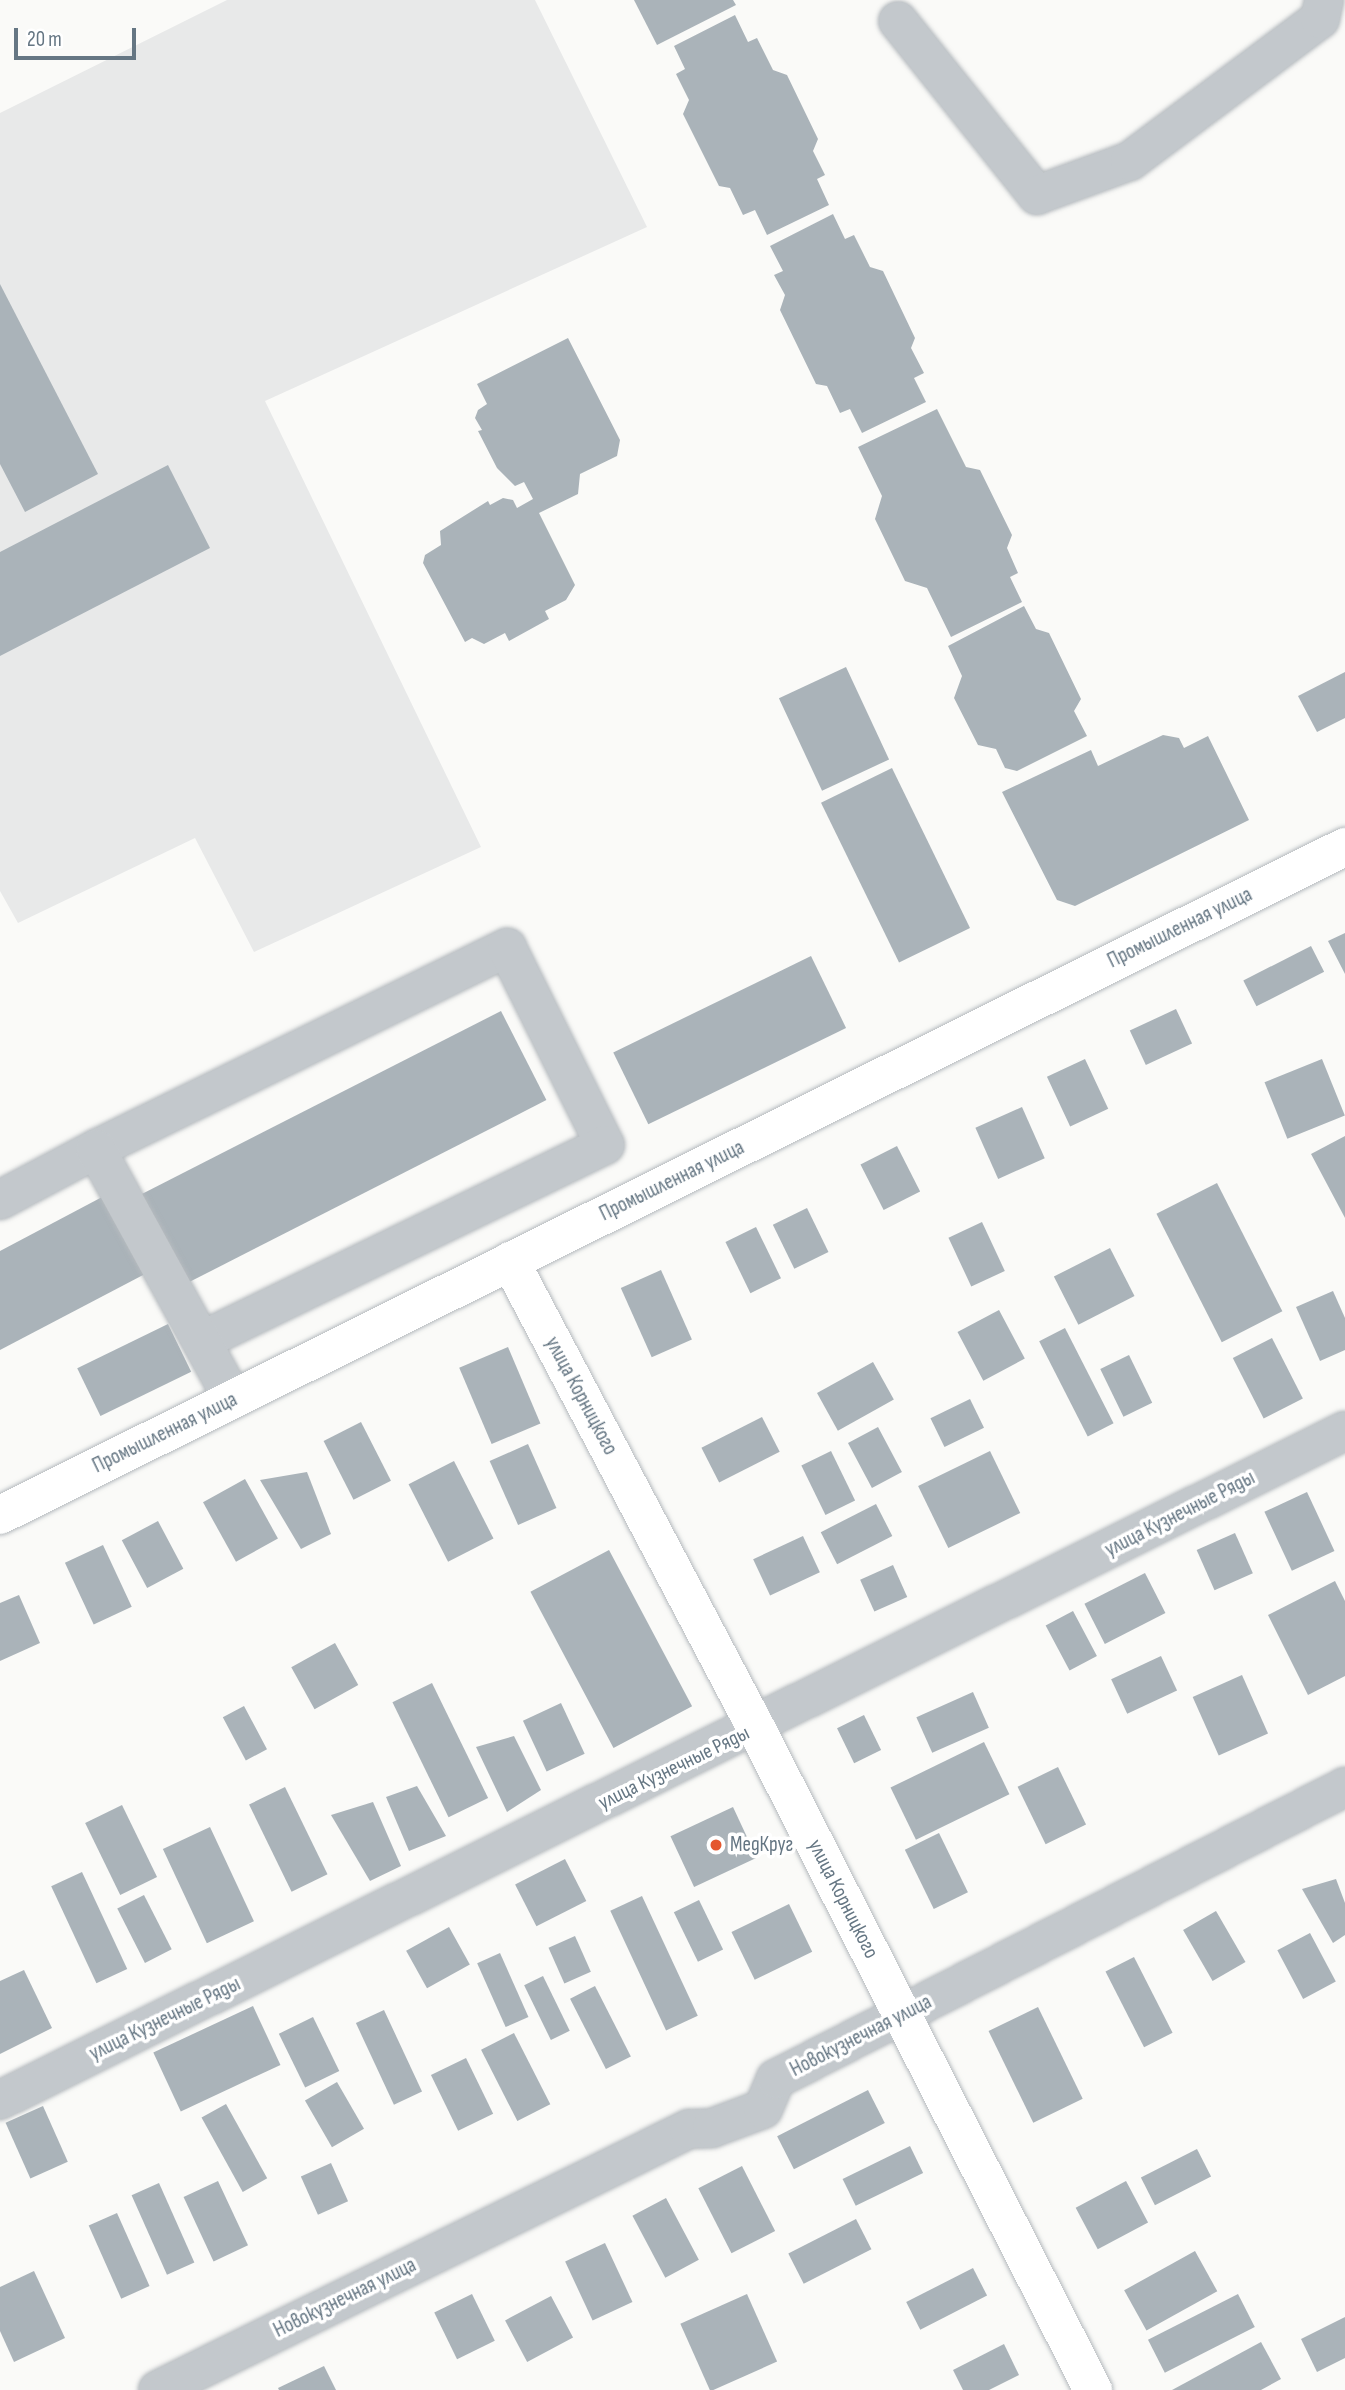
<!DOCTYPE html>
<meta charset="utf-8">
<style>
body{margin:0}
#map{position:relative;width:1345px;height:2390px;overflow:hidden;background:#fafaf8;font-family:"Sofia Sans Condensed",sans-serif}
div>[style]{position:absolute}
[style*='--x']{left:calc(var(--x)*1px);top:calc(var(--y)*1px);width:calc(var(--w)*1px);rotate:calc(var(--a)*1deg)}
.built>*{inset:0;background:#e8e9e9}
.building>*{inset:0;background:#aab3b9;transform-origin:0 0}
.roads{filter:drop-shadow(0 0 2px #b5babe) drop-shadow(0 0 2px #b5babe)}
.minor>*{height:38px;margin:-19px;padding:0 19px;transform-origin:19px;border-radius:19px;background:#c3c8cc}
.major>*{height:38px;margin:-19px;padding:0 19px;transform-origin:19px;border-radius:19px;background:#fff}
.dots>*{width:19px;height:19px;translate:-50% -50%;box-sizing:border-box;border:4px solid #fff;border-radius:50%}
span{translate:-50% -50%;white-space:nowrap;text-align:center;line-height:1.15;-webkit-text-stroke:7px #fff;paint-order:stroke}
.street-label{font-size:21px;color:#657683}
.poi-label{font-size:21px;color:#657683}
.left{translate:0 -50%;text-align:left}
.scale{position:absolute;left:14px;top:28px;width:122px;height:32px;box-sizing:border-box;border:4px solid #657683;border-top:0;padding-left:9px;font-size:21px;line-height:24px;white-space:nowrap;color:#657683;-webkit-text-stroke:5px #fff;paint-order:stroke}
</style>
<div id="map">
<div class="built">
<i style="clip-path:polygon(227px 0,535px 0,647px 227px,265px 401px,481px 847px,254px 952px,195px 838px,18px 923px,0 891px,0 113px)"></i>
</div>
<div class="building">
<i style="clip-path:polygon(634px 0,733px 0,736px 5px,657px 45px)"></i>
<i style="clip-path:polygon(735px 15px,748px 42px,757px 38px,773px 70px,787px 75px,818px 139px,813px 151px,825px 175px,817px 179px,829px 205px,767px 235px,755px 210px,743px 215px,730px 188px,719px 186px,683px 114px,689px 100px,676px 74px,685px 69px,674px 46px)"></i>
<i style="clip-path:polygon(833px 214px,845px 239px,854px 235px,870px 267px,883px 271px,915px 338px,911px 348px,924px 373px,914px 378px,926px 402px,862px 433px,850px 409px,840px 413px,827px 386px,816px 384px,780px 310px,785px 295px,774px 275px,783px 271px,770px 246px)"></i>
<i style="clip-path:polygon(0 284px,98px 474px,25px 512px,0 464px)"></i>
<i style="clip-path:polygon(568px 338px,620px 440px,617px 456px,580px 474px,578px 494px,539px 513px,575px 585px,566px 600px,545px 611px,549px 619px,509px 641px,505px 633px,484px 644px,472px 638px,465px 642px,423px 563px,425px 555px,441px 545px,440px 531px,488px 501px,490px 505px,503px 498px,513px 500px,517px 508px,533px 499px,524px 482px,515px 486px,497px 468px,478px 431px,482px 430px,475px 418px,478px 410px,487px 404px,477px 384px)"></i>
<i style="clip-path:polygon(937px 409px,966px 467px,980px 470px,1012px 535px,1007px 548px,1018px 573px,1010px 577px,1022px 602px,951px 637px,927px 588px,905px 581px,875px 519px,882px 496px,858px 447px)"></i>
<i style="clip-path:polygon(168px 465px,210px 548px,0 656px,0 552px)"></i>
<i style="clip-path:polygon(1024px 606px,1036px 629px,1049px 633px,1081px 699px,1074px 711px,1087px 736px,1017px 771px,1005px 768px,996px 749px,978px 745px,954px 698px,962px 676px,948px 646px)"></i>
<i style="left:846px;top:667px;width:102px;height:74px;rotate:65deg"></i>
<i style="clip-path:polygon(1345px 672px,1345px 718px,1317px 732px,1298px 696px)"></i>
<i style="clip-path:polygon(1163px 735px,1179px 738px,1184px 748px,1208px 736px,1249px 820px,1075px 906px,1057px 900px,1002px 792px,1091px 750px,1098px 766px)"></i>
<i style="left:892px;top:768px;width:178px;height:79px;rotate:64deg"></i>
<i style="clip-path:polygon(1345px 933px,1345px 974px,1328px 941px)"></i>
<i style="left:1311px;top:946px;width:29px;height:76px;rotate:63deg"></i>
<i style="left:811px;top:956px;width:80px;height:220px;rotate:64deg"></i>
<i style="left:1176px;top:1009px;width:38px;height:51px;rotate:65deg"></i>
<i style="left:501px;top:1011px;width:100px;height:408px;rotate:63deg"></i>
<i style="left:1085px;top:1059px;width:55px;height:42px;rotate:65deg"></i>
<i style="left:1322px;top:1059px;width:61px;height:62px;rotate:68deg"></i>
<i style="left:1022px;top:1107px;width:56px;height:51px;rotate:66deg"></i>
<i style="clip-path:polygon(1345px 1136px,1345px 1218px,1311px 1154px)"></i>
<i style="left:897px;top:1146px;width:51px;height:41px;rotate:63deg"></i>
<i style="left:1217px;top:1183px;width:144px;height:68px;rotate:63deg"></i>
<i style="clip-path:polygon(104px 1196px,145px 1274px,0 1350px,0 1251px)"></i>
<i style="left:807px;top:1208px;width:49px;height:38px;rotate:64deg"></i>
<i style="left:982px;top:1222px;width:54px;height:37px;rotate:65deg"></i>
<i style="left:756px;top:1227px;width:57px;height:34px;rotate:64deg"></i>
<i style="left:1110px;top:1248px;width:54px;height:63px;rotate:63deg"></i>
<i style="left:661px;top:1270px;width:76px;height:44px;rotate:66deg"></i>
<i style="clip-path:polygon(1333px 1291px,1345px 1318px,1345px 1350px,1320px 1361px,1296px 1307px)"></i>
<i style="left:999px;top:1310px;width:55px;height:47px;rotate:62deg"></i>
<i style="left:168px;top:1324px;width:53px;height:101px;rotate:64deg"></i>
<i style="left:1065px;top:1328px;width:107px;height:29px;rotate:63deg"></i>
<i style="left:1272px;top:1338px;width:68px;height:44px;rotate:63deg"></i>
<i style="left:508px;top:1347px;width:83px;height:53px;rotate:67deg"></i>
<i style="left:1129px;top:1355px;width:53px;height:32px;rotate:64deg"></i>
<i style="left:873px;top:1362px;width:43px;height:64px;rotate:61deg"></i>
<i style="left:970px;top:1399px;width:32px;height:44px;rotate:64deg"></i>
<i style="left:762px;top:1417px;width:39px;height:68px;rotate:63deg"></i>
<i style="left:361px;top:1422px;width:66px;height:42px;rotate:63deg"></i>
<i style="left:878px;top:1427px;width:51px;height:34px;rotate:62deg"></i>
<i style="left:528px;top:1444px;width:70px;height:42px;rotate:66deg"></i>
<i style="left:831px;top:1451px;width:55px;height:33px;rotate:64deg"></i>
<i style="left:990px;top:1451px;width:69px;height:80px;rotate:64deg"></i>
<i style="left:454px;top:1461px;width:87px;height:51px;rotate:63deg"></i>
<i style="clip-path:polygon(307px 1472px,331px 1534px,301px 1549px,260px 1480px)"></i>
<i style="left:245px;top:1479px;width:68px;height:48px;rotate:61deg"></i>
<i style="left:1307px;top:1492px;width:65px;height:47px;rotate:65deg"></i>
<i style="left:876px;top:1504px;width:36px;height:62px;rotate:63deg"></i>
<i style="left:158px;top:1521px;width:54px;height:41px;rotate:62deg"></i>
<i style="left:1235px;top:1533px;width:44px;height:42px;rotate:66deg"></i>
<i style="left:803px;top:1536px;width:40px;height:55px;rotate:65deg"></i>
<i style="left:103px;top:1545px;width:68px;height:42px;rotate:65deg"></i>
<i style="left:609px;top:1550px;width:177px;height:89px;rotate:62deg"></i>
<i style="left:893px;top:1565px;width:35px;height:36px;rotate:66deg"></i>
<i style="left:1145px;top:1573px;width:45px;height:68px;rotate:63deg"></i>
<i style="clip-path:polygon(1335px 1581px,1345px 1601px,1345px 1676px,1308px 1695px,1268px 1615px)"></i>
<i style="clip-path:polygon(19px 1595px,40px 1643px,0 1661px,0 1603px)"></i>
<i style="left:1073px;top:1611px;width:51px;height:31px;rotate:62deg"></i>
<i style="left:335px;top:1643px;width:48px;height:50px;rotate:61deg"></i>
<i style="left:1161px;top:1656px;width:38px;height:55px;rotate:65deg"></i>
<i style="left:1242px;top:1675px;width:64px;height:54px;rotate:66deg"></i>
<i style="left:432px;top:1683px;width:128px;height:44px;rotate:64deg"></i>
<i style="left:973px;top:1692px;width:39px;height:62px;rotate:66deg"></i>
<i style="left:561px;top:1703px;width:56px;height:42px;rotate:65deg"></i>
<i style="left:244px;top:1706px;width:49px;height:24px;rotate:62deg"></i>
<i style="left:864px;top:1715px;width:39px;height:30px;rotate:64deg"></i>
<i style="clip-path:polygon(514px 1736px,541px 1790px,507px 1812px,476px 1747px)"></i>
<i style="left:984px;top:1742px;width:58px;height:104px;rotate:64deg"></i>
<i style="left:1058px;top:1767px;width:64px;height:45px;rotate:64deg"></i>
<i style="clip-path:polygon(417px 1786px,446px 1836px,409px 1851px,386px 1797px)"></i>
<i style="left:285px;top:1787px;width:97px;height:40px;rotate:64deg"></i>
<i style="clip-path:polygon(373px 1802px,401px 1866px,370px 1881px,331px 1815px)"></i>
<i style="left:122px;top:1805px;width:80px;height:41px;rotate:64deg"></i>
<i style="left:733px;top:1807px;width:56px;height:69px;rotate:65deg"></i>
<i style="left:210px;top:1827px;width:104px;height:52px;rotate:65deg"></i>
<i style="left:939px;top:1833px;width:66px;height:38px;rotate:64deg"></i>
<i style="left:565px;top:1859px;width:47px;height:56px;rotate:63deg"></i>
<i style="left:82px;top:1872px;width:107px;height:34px;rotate:65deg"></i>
<i style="clip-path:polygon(1336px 1879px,1345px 1903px,1345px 1935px,1333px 1943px,1302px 1889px)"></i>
<i style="left:144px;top:1895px;width:61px;height:30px;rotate:63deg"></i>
<i style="left:642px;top:1896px;width:132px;height:35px;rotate:65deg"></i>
<i style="left:699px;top:1900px;width:55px;height:28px;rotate:64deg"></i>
<i style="left:789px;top:1904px;width:53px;height:64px;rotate:64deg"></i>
<i style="left:1216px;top:1911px;width:59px;height:38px;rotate:60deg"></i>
<i style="left:449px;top:1927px;width:43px;height:49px;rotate:61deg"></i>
<i style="left:1310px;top:1933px;width:55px;height:37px;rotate:62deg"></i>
<i style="left:575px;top:1936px;width:39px;height:29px;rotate:66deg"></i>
<i style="left:500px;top:1953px;width:70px;height:25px;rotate:66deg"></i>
<i style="left:1134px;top:1957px;width:85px;height:32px;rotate:63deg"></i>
<i style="clip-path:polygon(24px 1970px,52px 2028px,0 2054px,0 1981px)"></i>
<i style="left:543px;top:1976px;width:61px;height:21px;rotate:64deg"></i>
<i style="left:595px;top:1986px;width:79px;height:28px;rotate:63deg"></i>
<i style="left:253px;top:2006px;width:65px;height:110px;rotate:65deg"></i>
<i style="left:1038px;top:2007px;width:102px;height:55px;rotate:64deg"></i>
<i style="left:384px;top:2010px;width:90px;height:31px;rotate:65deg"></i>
<i style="left:313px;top:2017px;width:60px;height:38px;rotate:64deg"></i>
<i style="left:514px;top:2033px;width:80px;height:37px;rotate:63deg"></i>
<i style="left:466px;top:2058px;width:62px;height:39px;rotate:64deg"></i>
<i style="left:337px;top:2082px;width:54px;height:37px;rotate:60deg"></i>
<i style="left:868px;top:2090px;width:37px;height:102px;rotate:63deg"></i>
<i style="left:226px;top:2104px;width:85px;height:28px;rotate:61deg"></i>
<i style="left:43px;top:2106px;width:61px;height:41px;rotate:66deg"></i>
<i style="left:910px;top:2146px;width:30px;height:75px;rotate:64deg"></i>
<i style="left:1197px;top:2149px;width:31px;height:63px;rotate:63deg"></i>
<i style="left:331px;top:2163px;width:42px;height:33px;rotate:66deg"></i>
<i style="left:742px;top:2166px;width:73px;height:49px;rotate:63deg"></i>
<i style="left:218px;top:2181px;width:71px;height:38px;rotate:65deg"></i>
<i style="left:1126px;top:2181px;width:47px;height:57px;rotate:62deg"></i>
<i style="left:159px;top:2183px;width:87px;height:30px;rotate:66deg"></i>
<i style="left:666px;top:2198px;width:70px;height:38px;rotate:62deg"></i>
<i style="left:117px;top:2213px;width:80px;height:31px;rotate:66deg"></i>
<i style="left:856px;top:2219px;width:34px;height:76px;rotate:63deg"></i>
<i style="left:605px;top:2243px;width:65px;height:44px;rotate:65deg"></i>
<i style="left:1195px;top:2251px;width:46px;height:81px;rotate:61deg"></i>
<i style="left:973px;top:2268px;width:31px;height:75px;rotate:63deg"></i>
<i style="clip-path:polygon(34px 2271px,65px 2338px,14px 2362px,0 2331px,0 2287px)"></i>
<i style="left:472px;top:2294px;width:52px;height:42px;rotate:64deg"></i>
<i style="left:747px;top:2294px;width:74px;height:73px;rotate:66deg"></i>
<i style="left:1238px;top:2294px;width:37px;height:101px;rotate:63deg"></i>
<i style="left:551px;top:2296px;width:47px;height:52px;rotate:62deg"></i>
<i style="clip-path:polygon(1345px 2317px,1345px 2358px,1317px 2372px,1301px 2339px)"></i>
<i style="clip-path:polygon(1261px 2342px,1281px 2379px,1261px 2390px,1172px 2390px)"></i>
<i style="clip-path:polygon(1004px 2344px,1019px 2375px,989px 2390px,963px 2390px,953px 2370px)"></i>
<i style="clip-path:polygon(324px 2366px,336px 2390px,279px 2390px,278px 2388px)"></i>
</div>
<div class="roads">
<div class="minor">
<i style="--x:898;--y:21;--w:223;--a:51.4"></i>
<i style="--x:1037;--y:195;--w:99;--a:-20.1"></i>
<i style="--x:1130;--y:161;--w:237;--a:-36.8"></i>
<i style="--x:1320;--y:19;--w:19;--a:-78"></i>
<i style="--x:96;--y:1149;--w:458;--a:-26.1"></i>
<i style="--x:507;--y:948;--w:220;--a:63.6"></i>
<i style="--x:605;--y:1145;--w:448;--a:154.1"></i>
<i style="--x:0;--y:1200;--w:109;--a:-28"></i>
<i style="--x:96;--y:1149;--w:285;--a:61.3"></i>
<i style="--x:0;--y:2100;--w:1502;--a:-26.45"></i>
<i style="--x:158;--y:2390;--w:592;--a:-26.18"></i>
<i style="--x:689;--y:2129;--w:23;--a:-2"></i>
<i style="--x:712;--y:2128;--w:54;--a:-20.4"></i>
<i style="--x:763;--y:2109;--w:33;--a:-67"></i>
<i style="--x:776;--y:2079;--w:640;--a:-27.17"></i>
</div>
<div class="major">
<i style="--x:510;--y:1261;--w:528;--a:62.22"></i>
<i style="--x:756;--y:1728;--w:743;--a:63.02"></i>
<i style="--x:0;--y:1515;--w:1502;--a:-26.41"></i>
</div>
</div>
<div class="dots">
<i style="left:716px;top:1845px;background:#e4572e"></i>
</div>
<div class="street-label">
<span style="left:1180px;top:928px;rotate:-26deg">Промышленная улица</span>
<span style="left:672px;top:1181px;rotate:-26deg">Промышленная улица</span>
<span style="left:581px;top:1396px;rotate:62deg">улица Корницкого</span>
<span style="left:165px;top:1433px;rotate:-26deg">Промышленная улица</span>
<span style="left:1180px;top:1514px;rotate:-27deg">улица Кузнечные Ряды</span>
<span style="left:674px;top:1768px;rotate:-26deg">улица Кузнечные Ряды</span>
<span style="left:843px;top:1899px;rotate:63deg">улица Корницкого</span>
<span style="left:165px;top:2019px;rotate:-26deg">улица Кузнечные Ряды</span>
<span style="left:861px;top:2036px;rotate:-27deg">Новокузнечная улица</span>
<span style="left:345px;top:2298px;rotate:-26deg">Новокузнечная улица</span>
</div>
<div class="poi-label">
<span class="left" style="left:730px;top:1845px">МедКруг</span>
</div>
<div class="scale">20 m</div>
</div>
